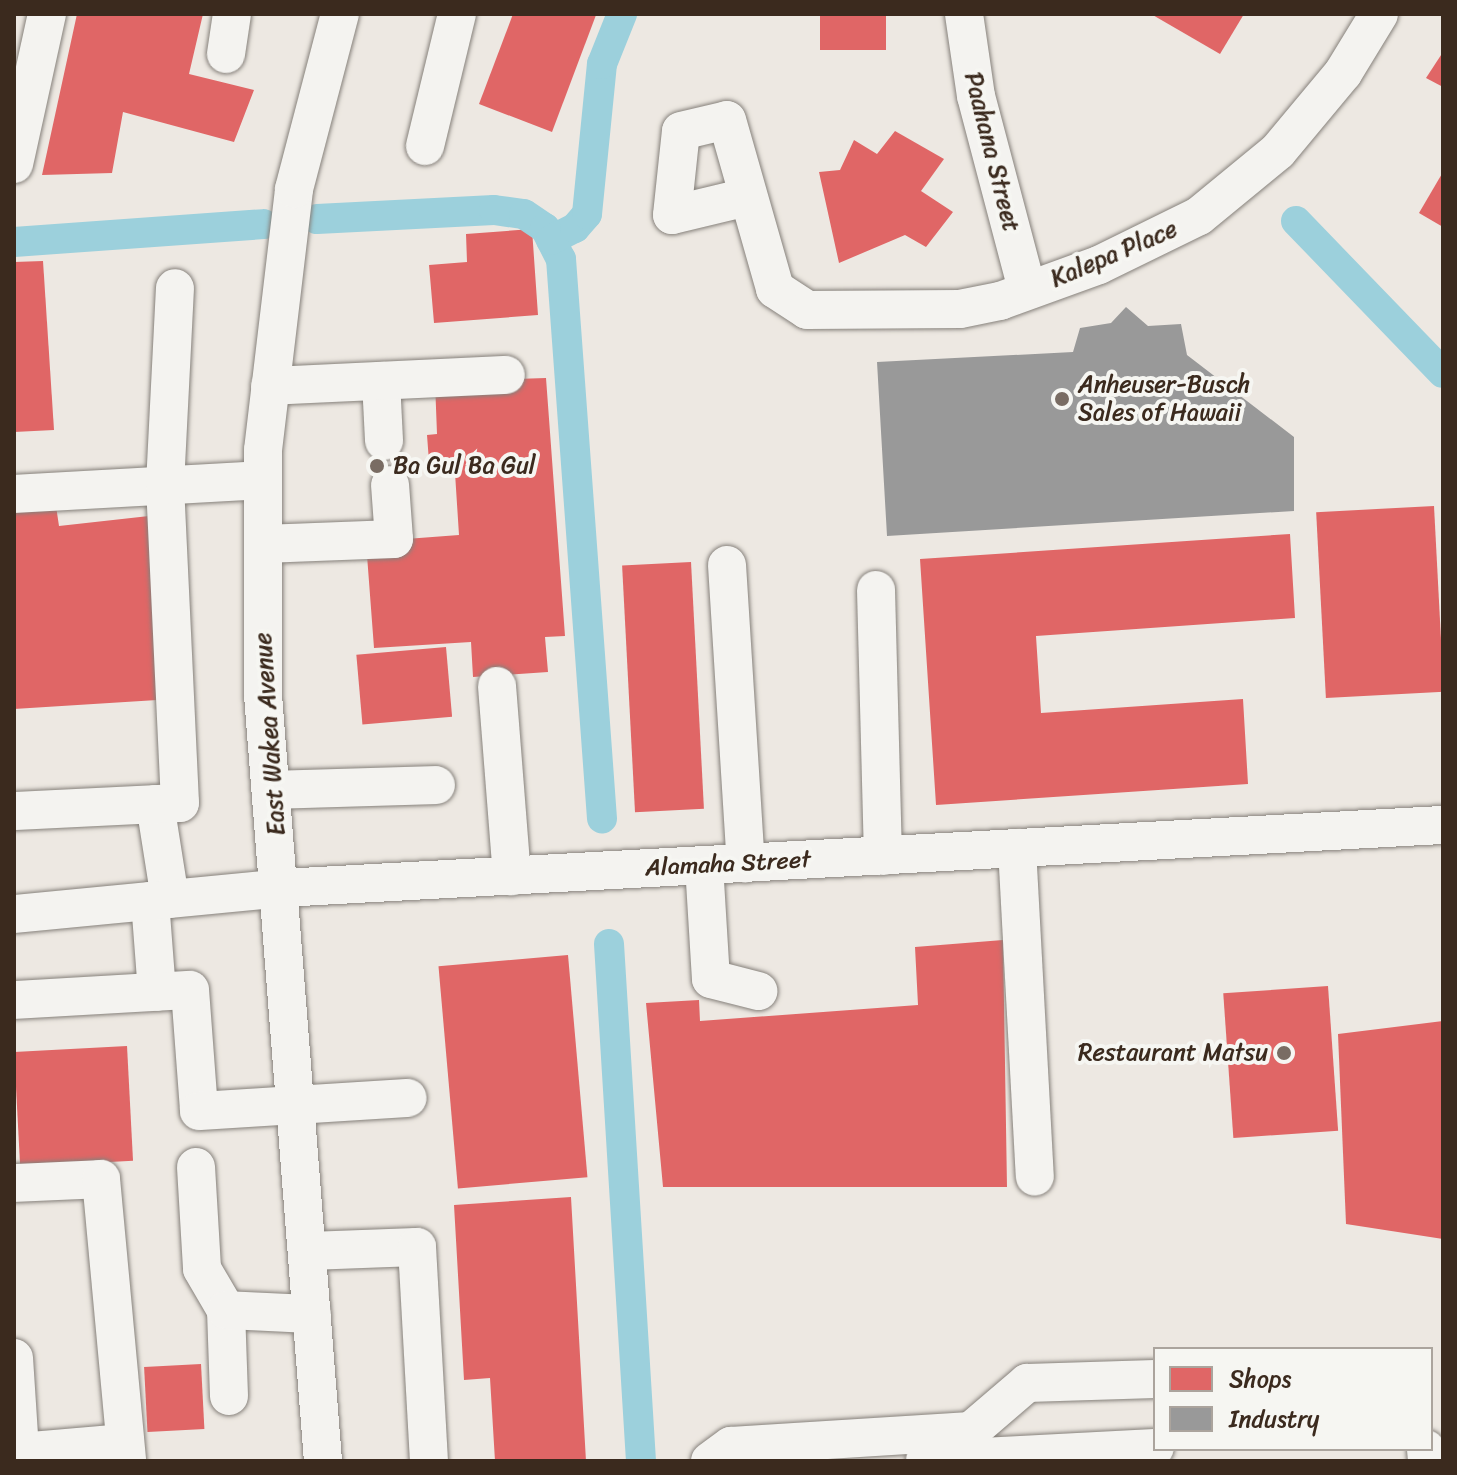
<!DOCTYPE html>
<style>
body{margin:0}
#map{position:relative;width:1457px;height:1475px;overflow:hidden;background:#ede8e2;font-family:Sriracha,sans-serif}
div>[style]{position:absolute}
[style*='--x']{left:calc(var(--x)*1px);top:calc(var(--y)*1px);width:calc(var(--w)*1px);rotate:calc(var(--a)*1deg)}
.shops>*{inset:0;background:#e06666;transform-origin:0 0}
.industry>*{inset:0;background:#999}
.canal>*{height:30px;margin:-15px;padding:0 15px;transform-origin:15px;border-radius:15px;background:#9cd0dc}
.roads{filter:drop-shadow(0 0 2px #86817b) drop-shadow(0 0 2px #86817b)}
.minor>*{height:38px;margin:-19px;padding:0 19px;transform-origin:19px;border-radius:19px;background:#f4f3f0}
.dots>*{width:22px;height:22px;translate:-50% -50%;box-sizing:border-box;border:4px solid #f6f6f2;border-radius:50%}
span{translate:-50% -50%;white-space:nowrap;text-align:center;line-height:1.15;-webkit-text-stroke:8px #f6f6f2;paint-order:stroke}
.street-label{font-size:24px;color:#3b2a1e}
.poi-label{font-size:24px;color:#3b2a1e}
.left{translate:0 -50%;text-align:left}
.right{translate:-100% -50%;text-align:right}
.frame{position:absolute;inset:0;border:16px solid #3b2a1e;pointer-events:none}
.legend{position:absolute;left:1153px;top:1347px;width:280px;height:104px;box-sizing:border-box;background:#f6f6f2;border:2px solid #aba49d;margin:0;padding:10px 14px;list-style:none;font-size:24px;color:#3b2a1e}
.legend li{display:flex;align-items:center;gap:16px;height:40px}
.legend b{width:40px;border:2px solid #aba49d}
</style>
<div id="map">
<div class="shops">
<i style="clip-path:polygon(77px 14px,203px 14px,189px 74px,254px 90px,234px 142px,123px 112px,112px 173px,42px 175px)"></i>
<i style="clip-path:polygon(513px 14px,596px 15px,552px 132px,479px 104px)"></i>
<i style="left:820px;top:14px;width:66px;height:36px"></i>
<i style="clip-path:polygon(1151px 14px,1244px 14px,1220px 54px)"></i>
<i style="clip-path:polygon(1443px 52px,1443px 87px,1426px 78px)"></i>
<i style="clip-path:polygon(895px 131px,944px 159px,921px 191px,953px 212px,926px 247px,905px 235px,839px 263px,819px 172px,840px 170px,854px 140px,877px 154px)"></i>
<i style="clip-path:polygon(1443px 172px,1443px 227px,1419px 213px)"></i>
<i style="clip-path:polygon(532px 229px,538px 315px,434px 323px,429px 265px,467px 262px,466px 234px)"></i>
<i style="clip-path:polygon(43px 261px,54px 430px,14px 432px,14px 262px)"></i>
<i style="clip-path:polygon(546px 378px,565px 636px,545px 637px,548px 672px,473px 677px,471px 642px,374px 648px,366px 542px,459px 535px,455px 473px,430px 475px,427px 435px,437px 434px,435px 382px)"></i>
<i style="clip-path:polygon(56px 506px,59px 526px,149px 516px,157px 700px,14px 709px,14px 509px)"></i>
<i style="left:1434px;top:506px;width:186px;height:118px;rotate:87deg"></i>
<i style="clip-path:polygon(1290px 534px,1295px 618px,1036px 636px,1041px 713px,1243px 699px,1248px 784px,936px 805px,920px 559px)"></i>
<i style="left:691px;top:562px;width:247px;height:69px;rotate:87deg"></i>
<i style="left:446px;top:647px;width:70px;height:90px;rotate:85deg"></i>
<i style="clip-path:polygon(1003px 940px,1007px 1187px,663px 1187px,646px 1003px,699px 1000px,700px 1021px,918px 1005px,915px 947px)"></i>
<i style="left:568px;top:955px;width:223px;height:130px;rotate:85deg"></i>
<i style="left:1328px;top:986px;width:145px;height:105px;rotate:86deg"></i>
<i style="clip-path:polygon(1443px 1021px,1443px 1239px,1346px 1224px,1338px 1034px)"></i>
<i style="left:127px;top:1046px;width:115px;height:113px;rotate:87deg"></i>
<i style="clip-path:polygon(571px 1197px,586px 1461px,495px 1461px,490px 1378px,464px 1380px,454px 1205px)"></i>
<i style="left:201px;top:1364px;width:65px;height:57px;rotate:87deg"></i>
</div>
<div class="industry">
<i style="clip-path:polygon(1126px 307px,1148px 326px,1181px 324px,1187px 355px,1294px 437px,1294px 511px,887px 536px,877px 362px,1073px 352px,1080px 328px,1111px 323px)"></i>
</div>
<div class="canal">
<i style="--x:317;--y:219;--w:177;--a:-2.9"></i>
<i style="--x:494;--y:210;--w:30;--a:8"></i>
<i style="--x:524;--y:214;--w:25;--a:34"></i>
<i style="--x:545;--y:228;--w:35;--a:63"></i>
<i style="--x:561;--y:259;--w:561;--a:85.81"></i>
<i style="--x:1296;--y:221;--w:211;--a:46"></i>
<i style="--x:551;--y:240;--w:27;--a:-27"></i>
<i style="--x:575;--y:228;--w:18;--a:-49"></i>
<i style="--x:587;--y:214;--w:151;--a:-84.3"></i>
<i style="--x:602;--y:64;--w:54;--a:-68.2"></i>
<i style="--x:14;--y:242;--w:250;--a:-4.1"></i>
<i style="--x:609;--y:944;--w:518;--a:86.46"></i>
</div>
<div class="roads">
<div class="minor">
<i style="--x:964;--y:14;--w:83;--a:81.7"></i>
<i style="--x:976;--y:96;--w:200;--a:75.2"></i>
<i style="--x:226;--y:54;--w:40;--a:-81.5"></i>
<i style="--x:425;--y:146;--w:136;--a:-76.4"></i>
<i style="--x:14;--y:164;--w:154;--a:-77.6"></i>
<i style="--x:747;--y:197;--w:77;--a:166.5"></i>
<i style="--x:672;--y:215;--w:84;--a:-83.9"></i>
<i style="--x:681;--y:131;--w:47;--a:-13.4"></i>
<i style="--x:727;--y:120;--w:176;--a:74.1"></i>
<i style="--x:775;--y:289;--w:38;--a:33"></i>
<i style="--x:807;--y:310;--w:153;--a:-0.4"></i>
<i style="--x:960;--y:309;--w:41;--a:-11.3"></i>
<i style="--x:1000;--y:301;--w:105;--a:-20"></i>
<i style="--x:1099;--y:265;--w:111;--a:-26.1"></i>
<i style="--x:1199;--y:216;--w:102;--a:-39.4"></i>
<i style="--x:1278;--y:151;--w:102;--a:-50.2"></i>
<i style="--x:1343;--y:73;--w:69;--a:-58.6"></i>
<i style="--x:381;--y:381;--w:60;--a:87.1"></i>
<i style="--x:270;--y:386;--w:236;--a:-2.7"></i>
<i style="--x:14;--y:494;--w:249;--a:-3.2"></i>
<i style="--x:263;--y:544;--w:131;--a:-2.2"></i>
<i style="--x:394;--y:539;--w:54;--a:-94.2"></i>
<i style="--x:727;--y:565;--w:299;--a:86.4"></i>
<i style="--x:876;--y:590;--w:266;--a:88.5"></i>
<i style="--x:497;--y:686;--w:191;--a:85.5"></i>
<i style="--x:272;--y:790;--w:164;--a:-1.7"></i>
<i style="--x:155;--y:804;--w:96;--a:81"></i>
<i style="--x:14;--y:811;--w:166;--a:-2.8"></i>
<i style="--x:180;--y:803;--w:318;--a:-92.7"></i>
<i style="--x:165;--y:485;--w:197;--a:-87.1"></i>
<i style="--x:1017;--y:848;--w:329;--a:86.9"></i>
<i style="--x:704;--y:865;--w:114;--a:86.5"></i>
<i style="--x:711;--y:979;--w:49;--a:14.3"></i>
<i style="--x:150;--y:901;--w:91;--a:85.6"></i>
<i style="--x:14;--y:914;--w:269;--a:-5.5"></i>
<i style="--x:282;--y:888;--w:1163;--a:-3.11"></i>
<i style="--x:14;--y:1000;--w:176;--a:-3.3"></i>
<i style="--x:190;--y:990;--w:121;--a:85.7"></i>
<i style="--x:199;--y:1111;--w:209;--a:-3.6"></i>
<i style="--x:196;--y:1167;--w:102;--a:86.6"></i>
<i style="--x:202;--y:1269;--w:48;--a:59.7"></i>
<i style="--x:14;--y:1183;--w:87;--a:-2.6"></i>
<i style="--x:101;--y:1179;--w:283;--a:84.7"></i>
<i style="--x:308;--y:1251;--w:109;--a:-2.1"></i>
<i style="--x:417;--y:1247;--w:214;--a:86.8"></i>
<i style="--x:14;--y:1358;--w:94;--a:86.3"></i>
<i style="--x:20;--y:1452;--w:105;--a:-4.9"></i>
<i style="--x:229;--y:1396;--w:86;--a:-92"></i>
<i style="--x:226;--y:1310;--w:86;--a:2.7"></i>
<i style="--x:1426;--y:1449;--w:12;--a:85"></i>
<i style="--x:925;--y:1460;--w:230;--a:-3"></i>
<i style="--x:323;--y:1461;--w:768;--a:-94.48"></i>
<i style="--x:263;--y:695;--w:245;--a:-90"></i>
<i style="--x:263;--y:450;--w:263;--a:-83.2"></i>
<i style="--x:294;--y:189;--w:181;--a:-75.3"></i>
<i style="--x:710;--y:1461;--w:26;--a:-36"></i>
<i style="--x:731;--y:1446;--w:240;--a:-3.6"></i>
<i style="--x:971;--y:1431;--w:74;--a:-40.6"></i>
<i style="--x:1027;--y:1383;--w:128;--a:-1.8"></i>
</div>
</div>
<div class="dots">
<i style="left:1062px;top:399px;background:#796c63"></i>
<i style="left:377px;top:466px;background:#796c63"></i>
<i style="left:1284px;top:1053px;background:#796c63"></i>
</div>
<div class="street-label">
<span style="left:992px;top:152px;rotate:76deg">Paahana Street</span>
<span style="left:1114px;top:254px;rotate:-23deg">Kalepa Place</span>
<span style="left:270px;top:734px;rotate:-94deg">East Wakea Avenue</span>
<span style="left:728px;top:864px;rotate:-3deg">Alamaha Street</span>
</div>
<div class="poi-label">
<span class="left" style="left:1078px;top:399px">Anheuser-Busch<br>Sales of Hawaii</span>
<span class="left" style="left:393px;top:466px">Ba Gul Ba Gul</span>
<span class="right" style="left:1268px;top:1053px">Restaurant Matsu</span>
</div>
<div class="frame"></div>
<ul class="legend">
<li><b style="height:22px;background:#e06666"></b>Shops</li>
<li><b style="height:22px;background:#999"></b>Industry</li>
</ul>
</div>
